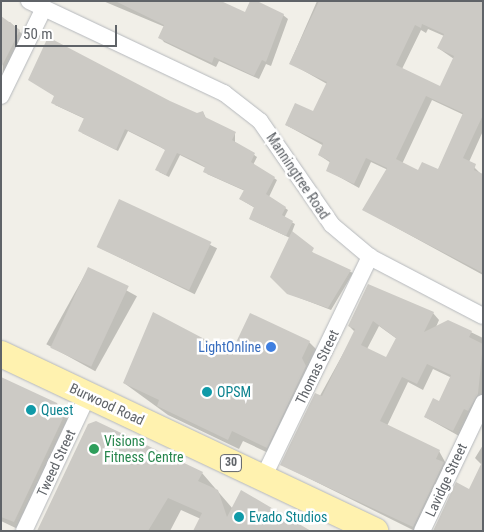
<!DOCTYPE html>
<style>
body{margin:0}
#map{position:relative;width:484px;height:532px;overflow:hidden;background:#f1efe8;font-family:"Roboto Condensed",sans-serif}
div>[style]{position:absolute}
[style*='--x']{left:calc(var(--x)*1px);top:calc(var(--y)*1px);width:calc(var(--w)*1px);rotate:calc(var(--a)*1deg)}
.shadow>*{inset:0;background:#0003;transform-origin:0 0}
.building>*{inset:0;background:#cccac5;transform-origin:0 0}
.roads{filter:drop-shadow(0 0 1px #b5b8bc) drop-shadow(0 0 1px #b5b8bc)}
.minor>*{height:16px;margin:-8px;padding:0 8px;transform-origin:8px;border-radius:8px;background:#fff}
.primary>*{height:26px;margin:-13px;padding:0 13px;transform-origin:13px;border-radius:13px;background:#fff2af}
.dots>*{width:14px;height:14px;translate:-50% -50%;box-sizing:border-box;border:2px solid #fff;border-radius:50%}
span{translate:-50% -50%;white-space:nowrap;text-align:center;line-height:1.15;-webkit-text-stroke:5px #fff;paint-order:stroke}
.shield-label span{padding:1px 4px;background:#fff;border:1px solid;border-radius:4px;-webkit-text-stroke-width:0}
.shield-label{font-size:12px;color:#5f6368;font-weight:700}
.street-label{font-size:14px;color:#5f6368}
.shop-label{font-size:14px;color:#366cbe}
.right{translate:-100% -50%;text-align:right}
.culture-label{font-size:14px;color:#0d838f}
.left{translate:0 -50%;text-align:left}
.leisure-label{font-size:14px;color:#27864d}
.frame{position:absolute;inset:0;border:2px solid #5f6368;pointer-events:none}
.scale{position:absolute;left:15px;top:25px;width:102px;height:22px;box-sizing:border-box;border:2px solid #5f6368;border-top:0;padding-left:6px;font-size:15px;line-height:18px;white-space:nowrap;color:#5f6368;-webkit-text-stroke:4px #fff;paint-order:stroke}
</style>
<div id="map">
<div class="shadow">
<i style="clip-path:polygon(103px 1px,218px 1px,246px 14px,283px 15px,288px 19px,271px 66px,266px 64px,259px 79px,219px 61px,216px 67px,164px 42px,160px 37px,165px 27px)"></i>
<i style="clip-path:polygon(evenodd,317px 1px,483px 1px,483px 131px,469px 162px,483px 176px,483px 275px,364px 210px,388px 170px,371px 162px,359px 188px,327px 170px,331px 163px,319px 155px,324px 146px,286px 125px,313px 113px,327px 84px,290px 63px,317px 1px,428px 29px,444px 36px,438px 48px,454px 59px,441px 88px,402px 69px,421px 30px,426px 33px,428px 29px,317px 1px,432px 100px,464px 115px,438px 170px,419px 171px,402px 164px,432px 100px)"></i>
<i style="clip-path:polygon(1px 22px,10px 22px,23px 35px,3px 75px)"></i>
<i style="clip-path:polygon(30px 80px,169px 102px,197px 115px,203px 112px,207px 120px,235px 133px,235px 142px,257px 157px,253px 165px,277px 180px,269px 197px,288px 210px,284px 218px,295px 224px,292px 232px,314px 254px,353px 273px,331px 310px,287px 293px,290px 238px,250px 219px,255px 208px,240px 199px,245px 191px,207px 174px,206px 168px,180px 155px,169px 177px,159px 172px,166px 150px,128px 131px,118px 151px,82px 133px,85px 119px,55px 105px,55px 96px)"></i>
<i style="left:120px;top:201px;width:108px;height:51px;rotate:26deg"></i>
<i style="left:88px;top:269px;width:56px;height:86px;rotate:29deg"></i>
<i style="clip-path:polygon(evenodd,368px 286px,433px 313px,439px 320px,436px 327px,448px 321px,483px 338px,483px 403px,459px 436px,425px 417px,440px 402px,452px 378px,433px 369px,423px 390px,408px 382px,387px 426px,439px 451px,449px 469px,415px 531px,282px 465px,355px 332px,349px 326px,368px 286px,379px 326px,397px 339px,387px 359px,367px 349px,379px 326px)"></i>
<i style="clip-path:polygon(309px 342px,319px 352px,277px 457px,243px 441px,239px 449px,168px 415px,124px 383px)"></i>
<i style="clip-path:polygon(1px 378px,56px 404px,74px 426px,22px 531px,1px 521px)"></i>
<i style="clip-path:polygon(483px 445px,483px 531px,470px 490px,482px 465px,475px 458px)"></i>
<i style="clip-path:polygon(202px 473px,233px 509px,309px 531px,201px 519px,181px 510px,170px 531px,38px 531px)"></i>
</div>
<div class="building">
<i style="clip-path:polygon(115px 1px,221px 1px,245px 12px,250px 1px,257px 1px,284px 14px,266px 62px,262px 60px,254px 76px,214px 57px,212px 63px,158px 38px,164px 25px)"></i>
<i style="clip-path:polygon(evenodd,319px 1px,483px 1px,483px 115px,463px 158px,476px 164px,474px 170px,483px 174px,483px 273px,362px 210px,387px 168px,366px 158px,354px 184px,326px 171px,330px 161px,318px 155px,323px 143px,285px 125px,295px 103px,313px 111px,327px 82px,289px 64px,319px 1px,422px 24px,444px 34px,437px 48px,454px 56px,440px 86px,396px 65px,415px 25px,421px 28px,422px 24px,319px 1px,426px 96px,463px 113px,438px 169px,422px 162px,418px 170px,396px 159px,426px 96px)"></i>
<i style="clip-path:polygon(1px 16px,20px 30px,1px 68px)"></i>
<i style="clip-path:polygon(48px 37px,170px 101px,197px 113px,203px 111px,205px 117px,236px 132px,232px 140px,255px 153px,251px 162px,275px 177px,266px 194px,286px 207px,282px 215px,293px 221px,286px 236px,249px 219px,254px 207px,239px 199px,244px 190px,203px 172px,205px 167px,197px 162px,177px 153px,166px 175px,155px 170px,165px 150px,154px 143px,125px 129px,116px 150px,78px 131px,84px 118px,51px 103px,54px 96px,28px 80px)"></i>
<i style="left:119px;top:199px;width:102px;height:53px;rotate:25deg"></i>
<i style="clip-path:polygon(292px 231px,314px 248px,312px 252px,351px 270px,328px 308px,287px 294px,270px 277px)"></i>
<i style="left:88px;top:267px;width:45px;height:89px;rotate:25deg"></i>
<i style="clip-path:polygon(evenodd,368px 284px,434px 312px,424px 332px,448px 320px,472px 331px,469px 337px,483px 344px,478px 394px,468px 411px,464px 409px,453px 431px,424px 417px,433px 398px,439px 401px,451px 375px,427px 364px,417px 384px,402px 377px,380px 421px,440px 450px,436px 459px,444px 462px,413px 527px,280px 465px,315px 393px,322px 396px,355px 329px,348px 326px,368px 284px,373px 321px,396px 338px,386px 357px,361px 345px,373px 321px)"></i>
<i style="clip-path:polygon(153px 312px,231px 353px,250px 313px,310px 341px,302px 358px,306px 366px,267px 448px,232px 431px,228px 440px,157px 406px,159px 400px,123px 383px)"></i>
<i style="clip-path:polygon(1px 377px,57px 403px,64px 416px,14px 522px,1px 517px)"></i>
<i style="clip-path:polygon(96px 421px,203px 472px,198px 481px,218px 490px,227px 517px,241px 490px,311px 531px,193px 531px,202px 513px,168px 498px,148px 531px,37px 531px,88px 424px)"></i>
<i style="clip-path:polygon(483px 460px,483px 531px,433px 531px,456px 482px,469px 489px)"></i>
</div>
<div class="roads">
<div class="minor">
<i style="--x:29;--y:1;--w:216;--a:25.3"></i>
<i style="--x:224;--y:93;--w:46;--a:37.9"></i>
<i style="--x:260;--y:121;--w:126;--a:55.3"></i>
<i style="--x:332;--y:225;--w:50;--a:40.1"></i>
<i style="--x:370;--y:257;--w:127;--a:27.6"></i>
<i style="--x:1;--y:96;--w:98;--a:-64"></i>
<i style="--x:263;--y:478;--w:246;--a:-64.2"></i>
<i style="--x:24;--y:531;--w:150;--a:-64.8"></i>
<i style="--x:422;--y:531;--w:142;--a:-64.5"></i>
</div>
<div class="primary">
<i style="--x:1;--y:354;--w:414;--a:25.3"></i>
</div>
</div>
<div class="dots">
<i style="left:271px;top:347px;background:#3f7fe0"></i>
<i style="left:207px;top:392px;background:#0f9aa8"></i>
<i style="left:31px;top:410px;background:#0f9aa8"></i>
<i style="left:94px;top:449px;background:#2e9e5b"></i>
<i style="left:239px;top:517px;background:#0f9aa8"></i>
</div>
<div class="shield-label">
<span style="left:231px;top:463px">30</span>
</div>
<div class="street-label">
<span style="left:298px;top:176px;rotate:56deg">Manningtree Road</span>
<span style="left:317px;top:367px;rotate:-64deg">Thomas Street</span>
<span style="left:107px;top:404px;rotate:25deg">Burwood Road</span>
<span style="left:56px;top:463px;rotate:-65deg">Tweed Street</span>
<span style="left:446px;top:480px;rotate:-65deg">Lavidge Street</span>
</div>
<div class="shop-label">
<span class="right" style="left:261px;top:347px">LightOnline</span>
</div>
<div class="culture-label">
<span class="left" style="left:217px;top:392px">OPSM</span>
<span class="left" style="left:41px;top:410px">Quest</span>
<span class="left" style="left:249px;top:517px">Evado Studios</span>
</div>
<div class="leisure-label">
<span class="left" style="left:104px;top:449px">Visions<br>Fitness Centre</span>
</div>
<div class="frame"></div>
<div class="scale">50 m</div>
</div>
